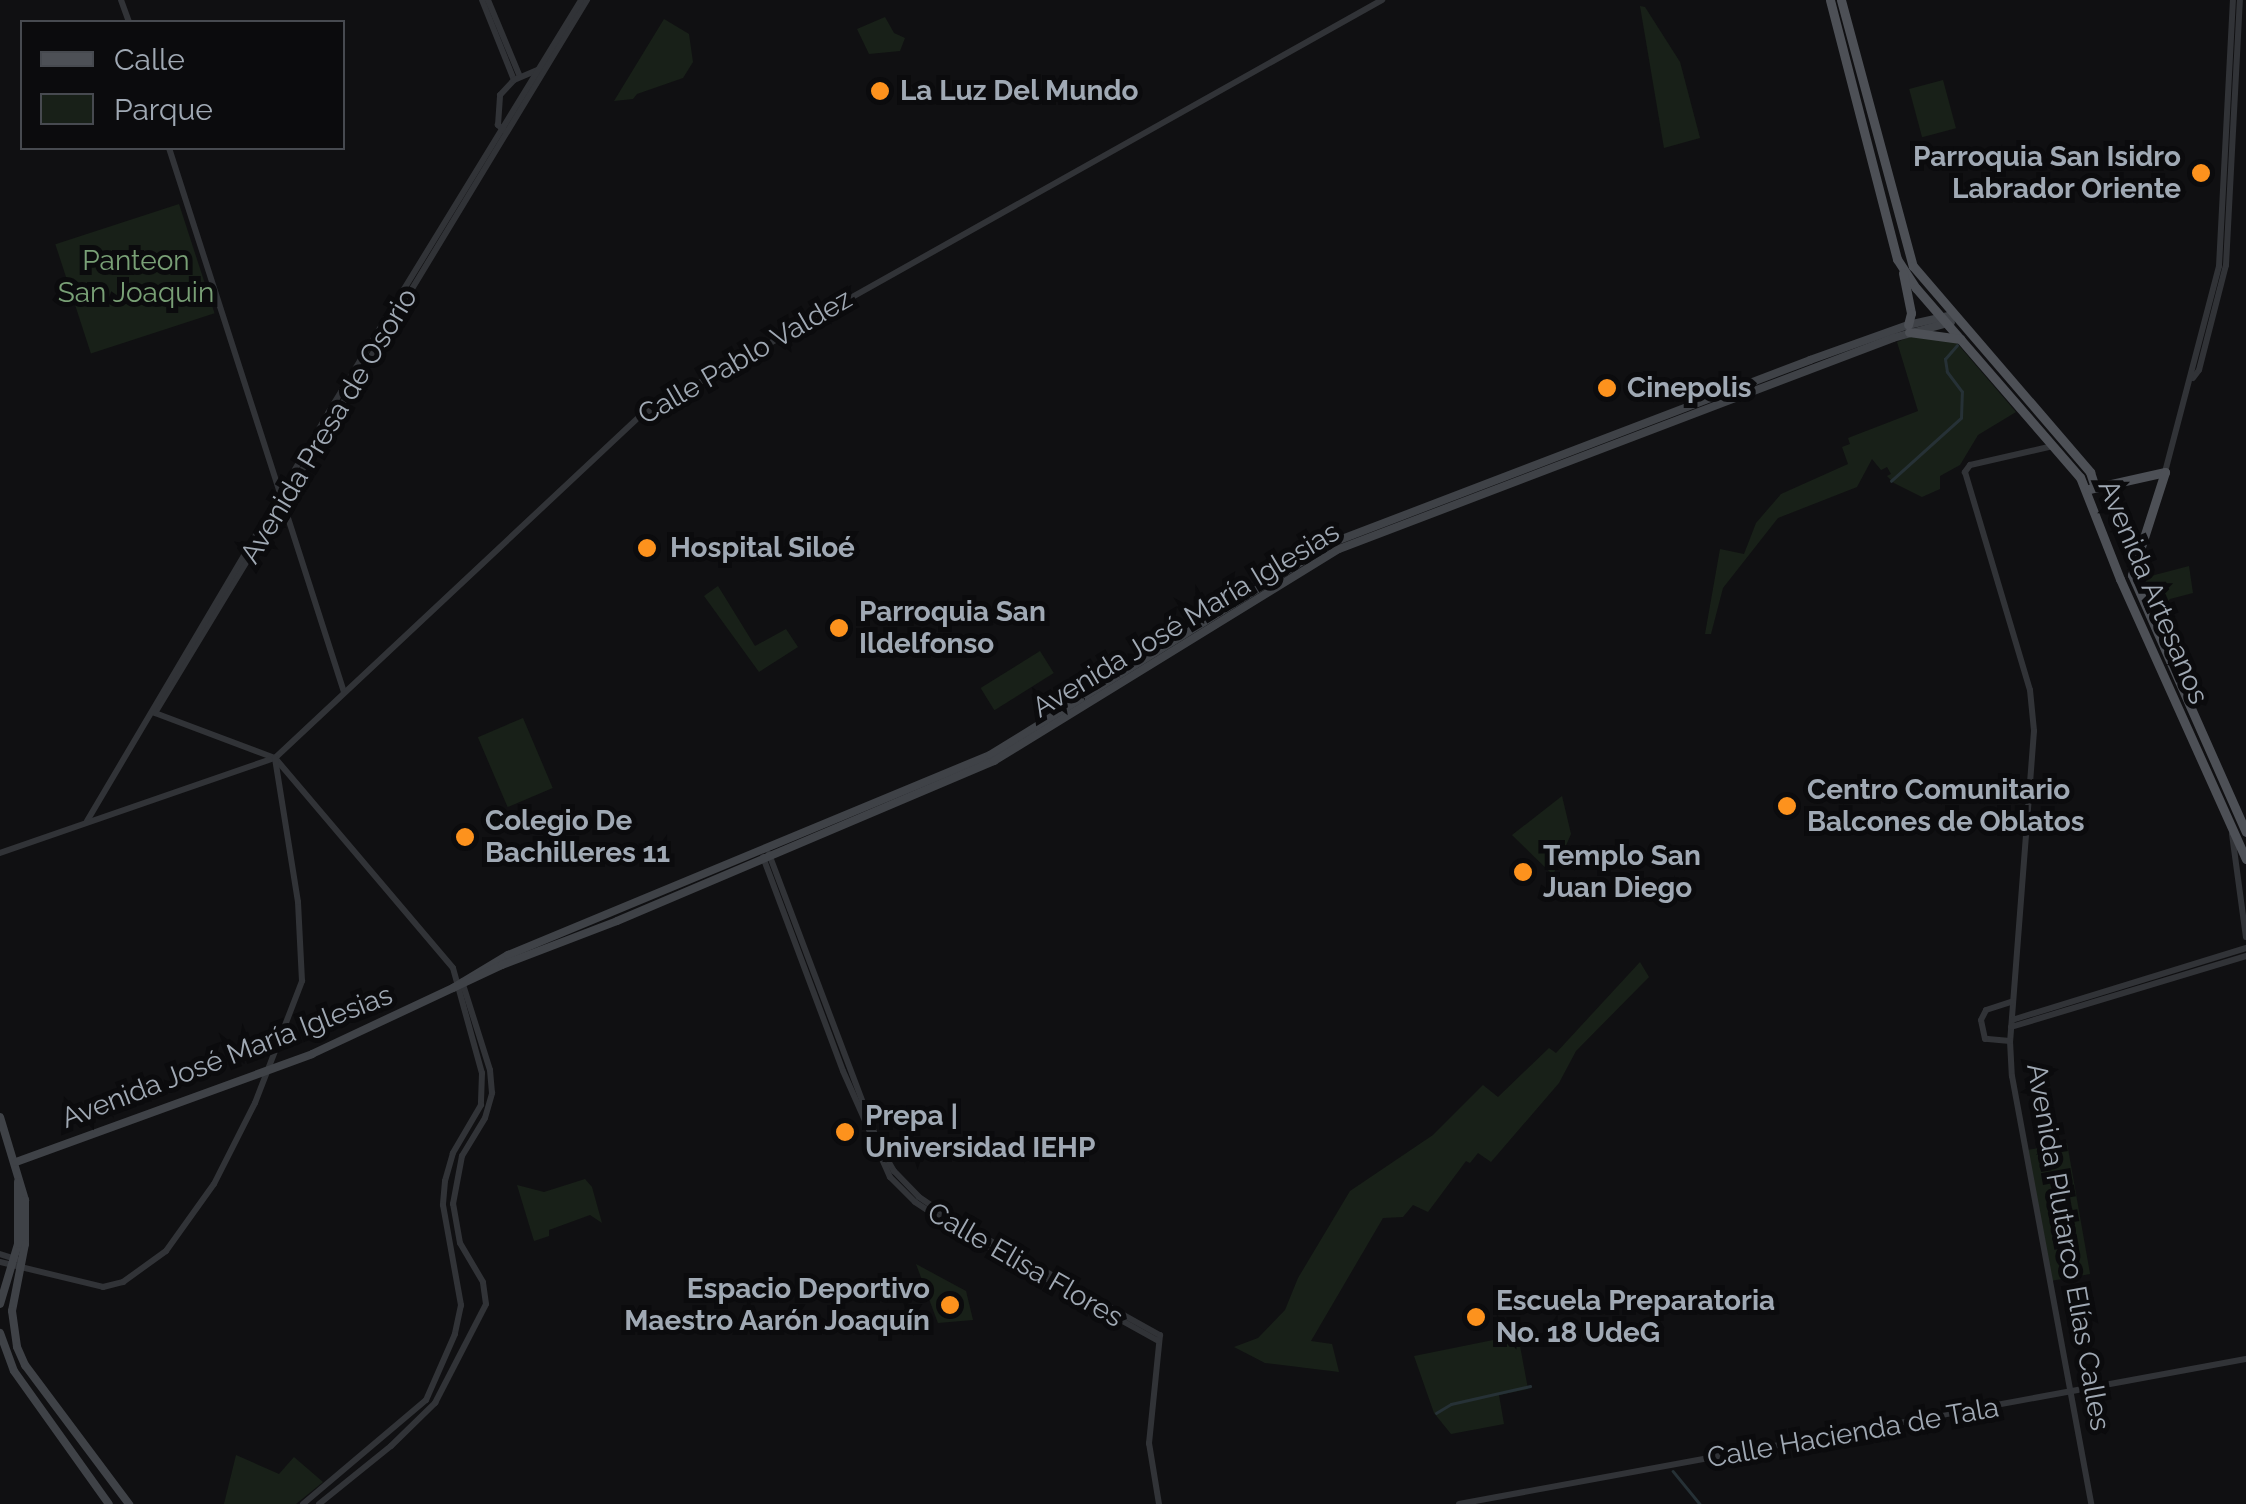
<!DOCTYPE html>
<meta charset="utf-8">
<style>
body{margin:0}
#map{position:relative;width:2246px;height:1504px;overflow:hidden;background:#101012;font-family:Raleway,sans-serif}
div>[style]{position:absolute}
[style*='--x']{left:calc(var(--x)*1px);top:calc(var(--y)*1px);width:calc(var(--w)*1px);rotate:calc(var(--a)*1deg)}
.green>*{inset:0;background:#182018;transform-origin:0 0}
.stream>*{height:2.5px;margin:-1.25px;padding:0 1.25px;transform-origin:1.25px;border-radius:1.25px;background:#263136}
.tertiary>*{height:6px;margin:-3px;padding:0 3px;transform-origin:3px;border-radius:3px;background:#313337}
.secondary>*{height:8px;margin:-4px;padding:0 4px;transform-origin:4px;border-radius:4px;background:#3f4247}
.primary>*{height:9px;margin:-4.5px;padding:0 4.5px;transform-origin:4.5px;border-radius:4.5px;background:#4d5056}
.dots>*{width:28px;height:28px;translate:-50% -50%;box-sizing:border-box;border:5px solid #0b0b0d;border-radius:50%}
span{translate:-50% -50%;white-space:nowrap;text-align:center;line-height:1.15;-webkit-text-stroke:10px #0b0b0d;paint-order:stroke}
.poi-label{font-size:28px;color:#a0a9b4;font-weight:700}
.left{translate:0 -50%;text-align:left}
.right{translate:-100% -50%;text-align:right}
.park-label{font-size:28px;color:#79a076}
.street-label{font-size:28px;color:#a0a9b4}
.legend{position:absolute;left:20px;top:20px;width:325px;height:130px;box-sizing:border-box;background:#0b0b0d;border:2px solid #474a50;margin:0;padding:12px 18px;list-style:none;font-size:30px;color:#a0a9b4}
.legend li{display:flex;align-items:center;gap:20px;height:50px}
.legend b{width:50px;border:2px solid #474a50}
</style>
<div id="map">
<div class="green">
<i style="clip-path:polygon(1640px 6px,1645px 7px,1680px 62px,1700px 138px,1664px 148px)"></i>
<i style="clip-path:polygon(885px 17px,894px 33px,905px 38px,900px 51px,869px 54px,857px 29px)"></i>
<i style="clip-path:polygon(664px 19px,689px 34px,693px 62px,683px 78px,637px 94px,633px 99px,614px 101px)"></i>
<i style="left:1943px;top:80px;width:50px;height:35px;rotate:75deg"></i>
<i style="left:179px;top:204px;width:115px;height:130px;rotate:72deg"></i>
<i style="clip-path:polygon(1912px 336px,1956px 342px,2016px 412px,1978px 435px,1960px 465px,1940px 476px,1940px 489px,1922px 497px,1894px 483px,1887px 476px,1891px 474px,1887px 467px,1881px 470px,1872px 459px,1857px 487px,1778px 518px,1723px 588px,1711px 634px,1705px 634px,1720px 549px,1744px 554px,1756px 523px,1781px 494px,1848px 464px,1842px 447px,1850px 444px,1848px 438px,1918px 411px,1897px 342px)"></i>
<i style="clip-path:polygon(2189px 566px,2193px 593px,2170px 599px,2158px 613px,2145px 583px,2147px 577px)"></i>
<i style="clip-path:polygon(718px 586px,755px 646px,786px 629px,798px 647px,759px 672px,704px 596px)"></i>
<i style="left:1040px;top:651px;width:26px;height:70px;rotate:58deg"></i>
<i style="left:523px;top:718px;width:76px;height:49px;rotate:67deg"></i>
<i style="clip-path:polygon(1562px 796px,1571px 834px,1553px 875px,1512px 835px)"></i>
<i style="clip-path:polygon(1640px 962px,1649px 977px,1576px 1051px,1559px 1083px,1491px 1162px,1478px 1153px,1470px 1163px,1466px 1161px,1428px 1212px,1413px 1205px,1403px 1217px,1383px 1218px,1311px 1341px,1332px 1344px,1339px 1372px,1265px 1363px,1234px 1347px,1258px 1338px,1285px 1310px,1298px 1278px,1350px 1191px,1433px 1135px,1483px 1085px,1498px 1097px,1549px 1048px,1556px 1053px)"></i>
<i style="left:2067px;top:1143px;width:133px;height:40px;rotate:80deg"></i>
<i style="clip-path:polygon(585px 1179px,592px 1187px,602px 1223px,590px 1215px,549px 1230px,549px 1236px,534px 1241px,517px 1185px,544px 1192px)"></i>
<i style="clip-path:polygon(916px 1264px,966px 1291px,973px 1320px,938px 1323px)"></i>
<i style="clip-path:polygon(1518px 1335px,1528px 1389px,1499px 1395px,1504px 1424px,1451px 1434px,1434px 1413px,1414px 1356px)"></i>
<i style="clip-path:polygon(236px 1455px,279px 1474px,294px 1457px,323px 1482px,296px 1504px,224px 1504px)"></i>
</div>
<div class="stream">
<i style="--x:1891;--y:481;--w:94;--a:-42"></i>
<i style="--x:1961;--y:418;--w:26;--a:-88"></i>
<i style="--x:1962;--y:392;--w:25;--a:-127"></i>
<i style="--x:1947;--y:372;--w:13;--a:-99"></i>
<i style="--x:1945;--y:359;--w:18;--a:-49"></i>
<i style="--x:1436;--y:1413;--w:17;--a:-31"></i>
<i style="--x:1451;--y:1404;--w:81;--a:-12.8"></i>
<i style="--x:1673;--y:1471;--w:43;--a:50.7"></i>
</div>
<div class="tertiary">
<i style="--x:121;--y:0;--w:23;--a:70"></i>
<i style="--x:482;--y:0;--w:86;--a:68.2"></i>
<i style="--x:488;--y:0;--w:83;--a:67.4"></i>
<i style="--x:506;--y:132;--w:11;--a:-139"></i>
<i style="--x:498;--y:125;--w:30;--a:-86"></i>
<i style="--x:500;--y:95;--w:21;--a:-47"></i>
<i style="--x:514;--y:80;--w:26;--a:-23"></i>
<i style="--x:169;--y:148;--w:571;--a:72.17"></i>
<i style="--x:2193;--y:378;--w:10;--a:-53"></i>
<i style="--x:2199;--y:370;--w:108;--a:-75.6"></i>
<i style="--x:2226;--y:265;--w:265;--a:-87"></i>
<i style="--x:2053;--y:446;--w:85;--a:167.1"></i>
<i style="--x:1970;--y:465;--w:9;--a:126"></i>
<i style="--x:1965;--y:472;--w:227;--a:73.4"></i>
<i style="--x:2030;--y:690;--w:41;--a:84.4"></i>
<i style="--x:2034;--y:731;--w:311;--a:94.4"></i>
<i style="--x:2010;--y:1041;--w:35;--a:87"></i>
<i style="--x:2012;--y:1076;--w:435;--a:79.5"></i>
<i style="--x:2165;--y:472;--w:213;--a:-75.3"></i>
<i style="--x:2219;--y:266;--w:266;--a:-87"></i>
<i style="--x:155;--y:713;--w:128;--a:20.6"></i>
<i style="--x:275;--y:758;--w:275;--a:49.7"></i>
<i style="--x:453;--y:968;--w:109;--a:74.6"></i>
<i style="--x:482;--y:1073;--w:32;--a:92"></i>
<i style="--x:481;--y:1105;--w:56;--a:120.3"></i>
<i style="--x:453;--y:1153;--w:29;--a:106"></i>
<i style="--x:445;--y:1181;--w:24;--a:95"></i>
<i style="--x:443;--y:1205;--w:102;--a:79.8"></i>
<i style="--x:461;--y:1305;--w:30;--a:102"></i>
<i style="--x:455;--y:1334;--w:72;--a:113.7"></i>
<i style="--x:426;--y:1400;--w:161;--a:139.8"></i>
<i style="--x:155;--y:713;--w:834;--a:-58.79"></i>
<i style="--x:87;--y:821;--w:474;--a:-59.4"></i>
<i style="--x:328;--y:413;--w:484;--a:-58.5"></i>
<i style="--x:2232;--y:834;--w:104;--a:82.3"></i>
<i style="--x:0;--y:853;--w:291;--a:-19.1"></i>
<i style="--x:275;--y:758;--w:500;--a:-43.14"></i>
<i style="--x:640;--y:416;--w:851;--a:-29.28"></i>
<i style="--x:769;--y:854;--w:313;--a:69.3"></i>
<i style="--x:880;--y:1147;--w:28;--a:60"></i>
<i style="--x:894;--y:1171;--w:36;--a:46"></i>
<i style="--x:919;--y:1197;--w:41;--a:34.1"></i>
<i style="--x:953;--y:1220;--w:237;--a:29.1"></i>
<i style="--x:1160;--y:1335;--w:109;--a:95.8"></i>
<i style="--x:1149;--y:1443;--w:62;--a:80.7"></i>
<i style="--x:763;--y:857;--w:228;--a:69.5"></i>
<i style="--x:843;--y:1071;--w:116;--a:66.1"></i>
<i style="--x:890;--y:1177;--w:35;--a:45"></i>
<i style="--x:915;--y:1202;--w:42;--a:33.3"></i>
<i style="--x:950;--y:1225;--w:238;--a:29.1"></i>
<i style="--x:2012;--y:1020;--w:245;--a:-17.1"></i>
<i style="--x:2011;--y:1027;--w:245;--a:-16.8"></i>
<i style="--x:2010;--y:1041;--w:25;--a:-175"></i>
<i style="--x:1985;--y:1039;--w:19;--a:-102"></i>
<i style="--x:1981;--y:1020;--w:11;--a:-63"></i>
<i style="--x:1986;--y:1010;--w:28;--a:-18"></i>
<i style="--x:0;--y:1254;--w:19;--a:18"></i>
<i style="--x:0;--y:1262;--w:106;--a:13.6"></i>
<i style="--x:103;--y:1287;--w:21;--a:-14"></i>
<i style="--x:123;--y:1282;--w:53;--a:-35.8"></i>
<i style="--x:166;--y:1251;--w:82;--a:-54.4"></i>
<i style="--x:214;--y:1184;--w:91;--a:-63.2"></i>
<i style="--x:255;--y:1103;--w:131;--a:-68.9"></i>
<i style="--x:302;--y:981;--w:79;--a:-92.9"></i>
<i style="--x:298;--y:902;--w:145;--a:-99.1"></i>
<i style="--x:319;--y:1504;--w:92;--a:-38.9"></i>
<i style="--x:391;--y:1446;--w:62;--a:-44.3"></i>
<i style="--x:435;--y:1403;--w:111;--a:-62.7"></i>
<i style="--x:486;--y:1304;--w:22;--a:-98"></i>
<i style="--x:483;--y:1282;--w:45;--a:-120.5"></i>
<i style="--x:460;--y:1243;--w:40;--a:-100"></i>
<i style="--x:453;--y:1204;--w:49;--a:-79.4"></i>
<i style="--x:462;--y:1156;--w:44;--a:-58.8"></i>
<i style="--x:485;--y:1118;--w:26;--a:-74"></i>
<i style="--x:492;--y:1093;--w:23;--a:-95"></i>
<i style="--x:490;--y:1070;--w:93;--a:-107.5"></i>
<i style="--x:1459;--y:1504;--w:800;--a:-10.44"></i>
</div>
<div class="secondary">
<i style="--x:453;--y:988;--w:64;--a:-31"></i>
<i style="--x:508;--y:955;--w:522;--a:-22.54"></i>
<i style="--x:990;--y:755;--w:405;--a:-31.8"></i>
<i style="--x:1334;--y:542;--w:510;--a:-20.92"></i>
<i style="--x:1810;--y:360;--w:104;--a:-19.7"></i>
<i style="--x:1908;--y:325;--w:45;--a:-12.8"></i>
<i style="--x:0;--y:1117;--w:87;--a:73.2"></i>
<i style="--x:25;--y:1200;--w:44;--a:90"></i>
<i style="--x:25;--y:1244;--w:68;--a:101"></i>
<i style="--x:12;--y:1311;--w:36;--a:82"></i>
<i style="--x:17;--y:1347;--w:20;--a:66"></i>
<i style="--x:25;--y:1365;--w:174;--a:53.2"></i>
<i style="--x:16;--y:1162;--w:315;--a:-20"></i>
<i style="--x:312;--y:1054;--w:210;--a:-25.1"></i>
<i style="--x:502;--y:965;--w:123;--a:-20.9"></i>
<i style="--x:617;--y:921;--w:410;--a:-23"></i>
<i style="--x:994;--y:761;--w:405;--a:-31.6"></i>
<i style="--x:1339;--y:549;--w:593;--a:-20.85"></i>
<i style="--x:1893;--y:338;--w:60;--a:-15.4"></i>
<i style="--x:0;--y:1304;--w:63;--a:-73.3"></i>
<i style="--x:18;--y:1244;--w:62;--a:-90"></i>
<i style="--x:0;--y:1333;--w:40;--a:69.8"></i>
<i style="--x:14;--y:1371;--w:163;--a:54.5"></i>
</div>
<div class="primary">
<i style="--x:1830;--y:0;--w:268;--a:75.5"></i>
<i style="--x:1897;--y:259;--w:35;--a:57"></i>
<i style="--x:1916;--y:288;--w:250;--a:49.1"></i>
<i style="--x:2080;--y:477;--w:110;--a:68.6"></i>
<i style="--x:2120;--y:579;--w:307;--a:65.8"></i>
<i style="--x:1841;--y:0;--w:276;--a:74.9"></i>
<i style="--x:1913;--y:266;--w:272;--a:49.3"></i>
<i style="--x:2090;--y:472;--w:16;--a:72"></i>
<i style="--x:1903;--y:273;--w:41;--a:78.7"></i>
<i style="--x:1911;--y:313;--w:12;--a:104"></i>
<i style="--x:1909;--y:332;--w:52;--a:7.7"></i>
<i style="--x:2089;--y:489;--w:78;--a:-12.6"></i>
<i style="--x:2165;--y:472;--w:108;--a:107.8"></i>
<i style="--x:2132;--y:575;--w:281;--a:66.1"></i>
</div>
<div class="dots">
<i style="left:880px;top:91px;background:#fd921d"></i>
<i style="left:2201px;top:173px;background:#fd921d"></i>
<i style="left:1607px;top:388px;background:#fd921d"></i>
<i style="left:647px;top:548px;background:#fd921d"></i>
<i style="left:839px;top:628px;background:#fd921d"></i>
<i style="left:1787px;top:806px;background:#fd921d"></i>
<i style="left:465px;top:837px;background:#fd921d"></i>
<i style="left:1523px;top:872px;background:#fd921d"></i>
<i style="left:845px;top:1132px;background:#fd921d"></i>
<i style="left:950px;top:1305px;background:#fd921d"></i>
<i style="left:1476px;top:1317px;background:#fd921d"></i>
</div>
<div class="poi-label">
<span class="left" style="left:900px;top:91px">La Luz Del Mundo</span>
<span class="right" style="left:2181px;top:173px">Parroquia San Isidro<br>Labrador Oriente</span>
<span class="left" style="left:1627px;top:388px">Cinepolis</span>
<span class="left" style="left:670px;top:548px">Hospital Siloé</span>
<span class="left" style="left:859px;top:628px">Parroquia San<br>Ildelfonso</span>
<span class="left" style="left:1807px;top:806px">Centro Comunitario<br>Balcones de Oblatos</span>
<span class="left" style="left:485px;top:837px">Colegio De<br>Bachilleres 11</span>
<span class="left" style="left:1543px;top:872px">Templo San<br>Juan Diego</span>
<span class="left" style="left:865px;top:1132px">Prepa |<br>Universidad IEHP</span>
<span class="right" style="left:930px;top:1305px">Espacio Deportivo<br>Maestro Aarón Joaquín</span>
<span class="left" style="left:1496px;top:1317px">Escuela Preparatoria<br>No. 18 UdeG</span>
</div>
<div class="park-label">
<span style="left:136px;top:277px">Panteon<br>San Joaquin</span>
</div>
<div class="street-label">
<span style="left:745px;top:357px;rotate:-30deg">Calle Pablo Valdez</span>
<span style="left:329px;top:426px;rotate:-59deg">Avenida Presa de Osorio</span>
<span style="left:2153px;top:592px;rotate:67deg">Avenida Artesanos</span>
<span style="left:1186px;top:620px;rotate:-31deg">Avenida José María Iglesias</span>
<span style="left:227px;top:1057px;rotate:-21deg">Avenida José María Iglesias</span>
<span style="left:2068px;top:1247px;rotate:80deg">Avenida Plutarco Elías Calles</span>
<span style="left:1025px;top:1265px;rotate:30deg">Calle Elisa Flores</span>
<span style="left:1853px;top:1433px;rotate:-10deg">Calle Hacienda de Tala</span>
</div>
<ul class="legend">
<li><b style="height:12px;background:#4d5056"></b>Calle</li>
<li><b style="height:28px;background:#182018"></b>Parque</li>
</ul>
</div>
